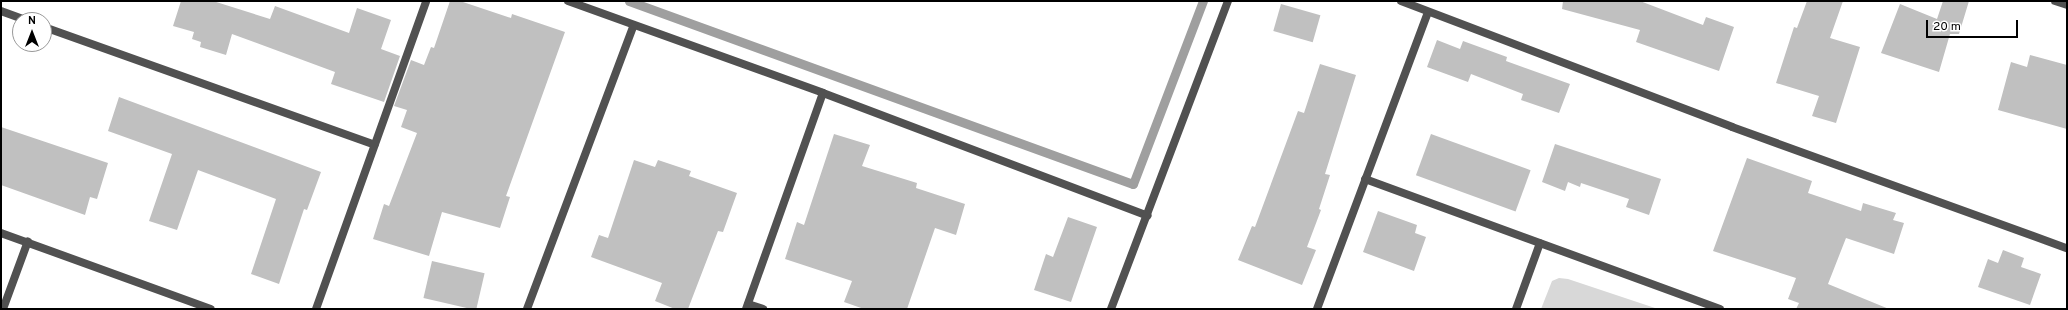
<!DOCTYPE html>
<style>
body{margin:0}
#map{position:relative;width:2068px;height:310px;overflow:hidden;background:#fff;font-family:Overpass,sans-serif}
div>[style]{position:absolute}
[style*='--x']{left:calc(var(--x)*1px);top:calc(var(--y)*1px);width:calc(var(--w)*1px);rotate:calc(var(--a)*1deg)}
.green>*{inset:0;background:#d8d8d8}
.stream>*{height:9px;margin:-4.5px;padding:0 4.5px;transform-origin:4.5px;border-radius:4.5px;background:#9f9f9f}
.building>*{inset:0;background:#c0c0c0;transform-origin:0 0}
.minor>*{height:8px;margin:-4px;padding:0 4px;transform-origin:4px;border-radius:4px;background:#515151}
.tertiary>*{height:8px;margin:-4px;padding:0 4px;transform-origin:4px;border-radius:4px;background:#515151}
span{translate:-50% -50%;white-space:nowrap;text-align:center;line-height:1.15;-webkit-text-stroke:4px #fff;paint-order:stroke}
.frame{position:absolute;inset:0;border:2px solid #000;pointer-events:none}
.north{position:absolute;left:12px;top:12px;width:40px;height:40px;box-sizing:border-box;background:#fff;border:1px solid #999;border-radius:50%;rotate:0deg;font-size:11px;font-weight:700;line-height:16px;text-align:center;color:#000}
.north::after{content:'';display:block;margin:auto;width:14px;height:18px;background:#000;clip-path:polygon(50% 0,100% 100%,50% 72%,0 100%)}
.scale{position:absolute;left:1926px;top:20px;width:92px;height:18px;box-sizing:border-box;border:2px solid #000;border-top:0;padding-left:5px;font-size:12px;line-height:14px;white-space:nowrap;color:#000;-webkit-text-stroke:3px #fff;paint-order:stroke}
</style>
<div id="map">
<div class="green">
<i style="clip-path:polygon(1559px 278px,1568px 279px,1658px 309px,1541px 309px,1552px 281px)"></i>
</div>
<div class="stream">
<i style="--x:629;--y:1;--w:536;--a:19.96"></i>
<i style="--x:1133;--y:184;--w:196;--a:-69.1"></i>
</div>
<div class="building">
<i style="clip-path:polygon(181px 1px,213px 1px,270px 19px,275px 6px,349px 33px,357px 8px,391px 20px,381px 49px,400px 56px,384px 102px,331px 84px,335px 72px,232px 34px,226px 55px,200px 47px,201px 42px,192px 39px,194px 32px,173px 26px)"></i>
<i style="clip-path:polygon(450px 1px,460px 1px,511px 18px,512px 14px,565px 32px,506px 196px,510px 197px,500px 228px,442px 212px,429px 256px,373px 239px,384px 204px,389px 206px,417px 133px,401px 127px,407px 110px,394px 106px,411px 60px,424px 65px,431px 47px,434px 48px)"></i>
<i style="clip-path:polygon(1563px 1px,1640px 1px,1703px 25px,1706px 17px,1734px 27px,1719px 71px,1636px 42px,1640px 30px,1562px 9px)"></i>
<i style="clip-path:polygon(1807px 1px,1843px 1px,1830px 38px,1860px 47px,1836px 123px,1812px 116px,1819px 96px,1776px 83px,1794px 27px,1797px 28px)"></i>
<i style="clip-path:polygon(1943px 1px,1969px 1px,1959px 34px,1950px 34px,1939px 72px,1881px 53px,1900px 4px,1937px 19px)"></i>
<i style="left:1281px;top:4px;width:41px;height:28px;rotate:16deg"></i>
<i style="clip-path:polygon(1437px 40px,1460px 49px,1463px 41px,1507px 57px,1506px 61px,1570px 84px,1559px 113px,1521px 100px,1523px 94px,1471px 74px,1468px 82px,1427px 67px)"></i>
<i style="clip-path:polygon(2030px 55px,2067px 65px,2067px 129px,1998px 110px,2011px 62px,2027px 67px)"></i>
<i style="clip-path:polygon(1320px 64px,1356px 75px,1325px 174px,1330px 175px,1319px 209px,1321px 210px,1307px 247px,1316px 250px,1302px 285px,1238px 260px,1252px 226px,1255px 227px,1298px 111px,1304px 113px)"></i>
<i style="clip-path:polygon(119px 97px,321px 172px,307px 210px,304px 209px,279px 284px,251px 274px,276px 199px,198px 170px,177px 230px,149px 221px,172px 154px,108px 131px)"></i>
<i style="clip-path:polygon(1px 127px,108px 163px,97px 199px,90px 197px,85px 215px,1px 185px)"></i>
<i style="clip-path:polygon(834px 134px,870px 145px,862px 166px,917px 183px,916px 188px,965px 204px,956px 235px,935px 228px,907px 309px,864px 309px,844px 302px,852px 281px,785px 259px,797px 222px,804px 225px)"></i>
<i style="left:1431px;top:134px;width:106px;height:44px;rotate:20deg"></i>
<i style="clip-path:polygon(1555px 144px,1661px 179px,1649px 215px,1626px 207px,1629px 199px,1581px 183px,1580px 187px,1568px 182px,1565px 191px,1542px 182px)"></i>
<i style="clip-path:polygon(1747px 158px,1812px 181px,1808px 193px,1861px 211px,1863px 203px,1896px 213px,1893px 220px,1904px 223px,1894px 254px,1846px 238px,1828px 284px,1889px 309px,1796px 309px,1799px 303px,1788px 299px,1796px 278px,1713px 251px)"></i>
<i style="clip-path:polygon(634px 160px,655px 167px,658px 160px,691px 171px,689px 176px,737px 193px,723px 232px,718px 231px,688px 309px,675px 309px,655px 301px,662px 283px,591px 257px,599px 235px,608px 238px)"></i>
<i style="clip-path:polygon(1378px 211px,1417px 225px,1415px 233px,1426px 237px,1414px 271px,1363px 252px)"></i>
<i style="clip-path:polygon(1068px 217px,1097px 227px,1071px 302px,1034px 290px,1046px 254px,1053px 257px)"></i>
<i style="clip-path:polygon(2003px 250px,2024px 258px,2021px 267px,2041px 274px,2030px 305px,1978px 287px,1988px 259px,1998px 263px)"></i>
<i style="left:432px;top:261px;width:54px;height:38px;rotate:13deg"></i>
</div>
<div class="minor">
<i style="--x:568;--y:1;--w:271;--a:19.8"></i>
<i style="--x:823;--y:93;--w:347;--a:20.7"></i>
<i style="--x:1401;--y:1;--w:354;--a:20.8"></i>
<i style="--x:1732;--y:127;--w:356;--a:19.9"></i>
<i style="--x:1;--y:11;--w:27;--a:20"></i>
<i style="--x:44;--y:27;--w:351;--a:19.6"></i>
<i style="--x:1365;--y:179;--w:378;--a:20.1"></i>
<i style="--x:1;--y:233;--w:223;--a:19.9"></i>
<i style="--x:748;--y:304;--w:16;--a:18"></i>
<i style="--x:3;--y:309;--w:72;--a:-69.8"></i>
<i style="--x:316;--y:309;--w:327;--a:-70.3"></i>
<i style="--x:746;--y:309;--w:229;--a:-70.4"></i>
<i style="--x:1111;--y:309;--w:329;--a:-69.2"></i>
<i style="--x:1317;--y:309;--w:317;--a:-69.5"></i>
<i style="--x:1516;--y:309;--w:70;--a:-70"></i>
</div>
<div class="tertiary">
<i style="--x:2055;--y:1;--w:13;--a:18"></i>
<i style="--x:527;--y:309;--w:303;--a:-69.4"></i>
</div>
<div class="frame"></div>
<div class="north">N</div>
<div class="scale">20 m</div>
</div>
